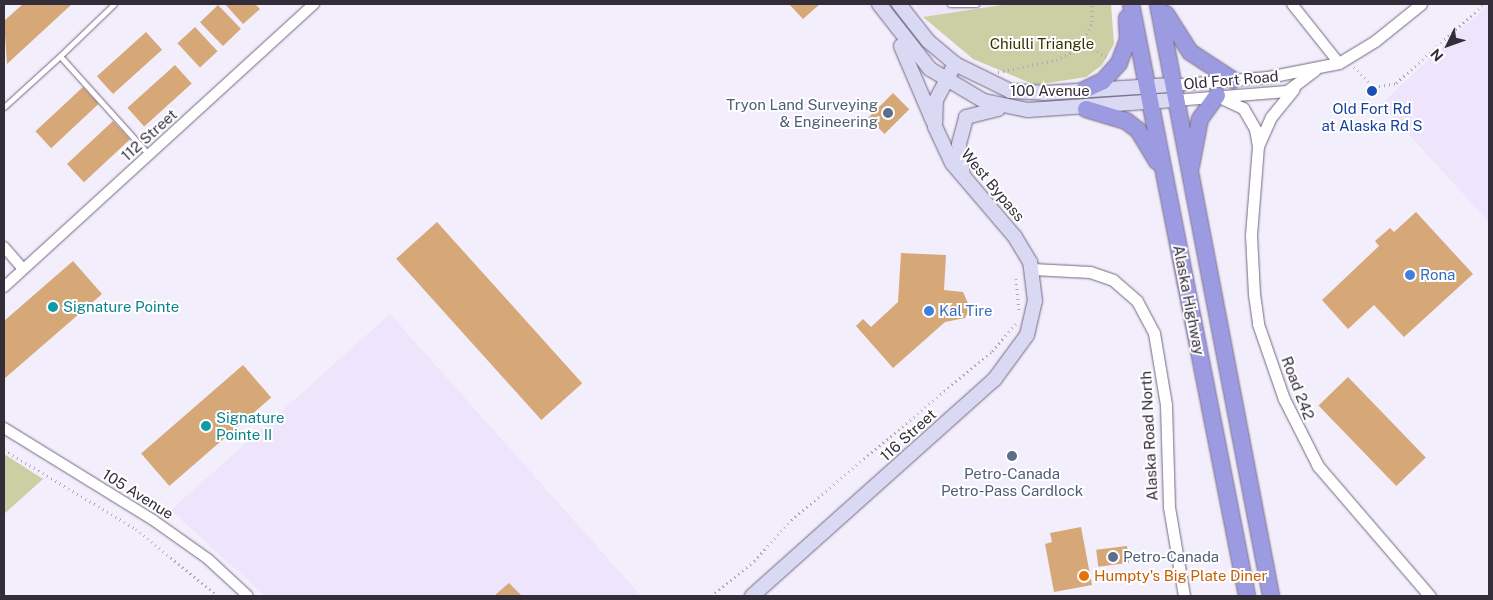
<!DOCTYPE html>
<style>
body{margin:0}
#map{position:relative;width:1493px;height:600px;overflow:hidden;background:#f3eefb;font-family:"Public Sans",sans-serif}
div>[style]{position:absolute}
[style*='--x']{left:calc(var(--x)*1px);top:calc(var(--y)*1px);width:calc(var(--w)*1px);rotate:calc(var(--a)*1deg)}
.built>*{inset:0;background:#eee4fc}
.green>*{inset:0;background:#cccfa4}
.building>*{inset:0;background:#d6a777;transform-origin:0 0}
.path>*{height:2.5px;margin-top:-1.25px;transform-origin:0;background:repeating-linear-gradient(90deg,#aca7b4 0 1px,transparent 0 5px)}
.roads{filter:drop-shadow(0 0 1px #736783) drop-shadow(0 0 1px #736783)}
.service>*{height:5px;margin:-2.5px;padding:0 2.5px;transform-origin:2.5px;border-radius:2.5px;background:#fff}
.minor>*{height:10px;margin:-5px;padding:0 5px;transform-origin:5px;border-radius:5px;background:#fff}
.tertiary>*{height:11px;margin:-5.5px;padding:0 5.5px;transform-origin:5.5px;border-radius:5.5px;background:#fff}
.secondary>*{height:14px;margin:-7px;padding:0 7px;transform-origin:7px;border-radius:7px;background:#dad9f3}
.trunk>*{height:16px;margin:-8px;padding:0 8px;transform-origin:8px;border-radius:8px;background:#9c9ae0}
.dots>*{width:14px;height:14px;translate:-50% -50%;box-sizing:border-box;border:2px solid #fff;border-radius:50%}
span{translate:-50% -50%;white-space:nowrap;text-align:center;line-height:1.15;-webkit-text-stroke:4px #fff;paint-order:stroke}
.park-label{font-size:15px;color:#323300}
.street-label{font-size:15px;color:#332d3a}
.service-label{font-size:15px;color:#4e5e75}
.right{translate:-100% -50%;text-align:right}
.left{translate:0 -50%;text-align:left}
.transit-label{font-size:15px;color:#164399}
.shop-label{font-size:15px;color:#366cbe}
.culture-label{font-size:15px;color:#0d838f}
.food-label{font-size:15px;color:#c56008}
.frame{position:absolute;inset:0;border:5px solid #332d3a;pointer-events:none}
.north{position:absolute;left:1423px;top:20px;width:50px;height:50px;-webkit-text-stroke:4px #fff;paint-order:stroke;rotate:228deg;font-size:14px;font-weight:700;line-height:20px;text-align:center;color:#332d3a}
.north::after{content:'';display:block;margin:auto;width:18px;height:22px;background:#332d3a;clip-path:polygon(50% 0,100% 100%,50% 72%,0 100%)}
</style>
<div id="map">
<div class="built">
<i style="clip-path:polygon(915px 4px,1002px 4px,923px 17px)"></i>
<i style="clip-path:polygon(1489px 4px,1489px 222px,1381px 104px)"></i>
<i style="clip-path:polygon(390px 314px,641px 596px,265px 596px,171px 510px)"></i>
</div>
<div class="green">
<i style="clip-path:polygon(1008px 4px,1111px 4px,1114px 44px,1102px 65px,1086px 77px,1035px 85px,973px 59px,923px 17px)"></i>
<i style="clip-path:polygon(4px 454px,43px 479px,4px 514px)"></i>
</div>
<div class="building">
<i style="clip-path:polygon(23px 4px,72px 4px,7px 64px,4px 21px)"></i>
<i style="clip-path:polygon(225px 4px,255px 4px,260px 9px,243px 24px)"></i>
<i style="clip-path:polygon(789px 4px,820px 4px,803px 19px)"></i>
<i style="left:218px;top:5px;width:33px;height:25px;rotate:46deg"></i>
<i style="left:195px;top:27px;width:33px;height:24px;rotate:47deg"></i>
<i style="left:146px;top:32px;width:24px;height:66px;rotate:48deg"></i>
<i style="left:175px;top:65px;width:25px;height:64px;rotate:48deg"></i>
<i style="left:83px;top:87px;width:23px;height:65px;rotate:47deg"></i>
<i style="left:893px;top:93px;width:23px;height:35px;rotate:45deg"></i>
<i style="left:113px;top:121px;width:25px;height:63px;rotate:47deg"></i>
<i style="clip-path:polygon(1416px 212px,1473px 274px,1404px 337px,1374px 305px,1348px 329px,1322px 300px,1379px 246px,1375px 241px,1390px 228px,1394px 232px)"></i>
<i style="left:437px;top:222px;width:217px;height:55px;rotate:48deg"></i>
<i style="clip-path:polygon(901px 253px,946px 255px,944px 290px,963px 292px,970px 308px,965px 318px,945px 322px,893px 368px,856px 326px,863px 319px,871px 327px,898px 302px)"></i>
<i style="clip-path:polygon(73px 261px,102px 294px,4px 379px,4px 321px)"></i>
<i style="left:243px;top:365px;width:43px;height:135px;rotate:49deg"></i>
<i style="left:1348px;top:377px;width:112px;height:41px;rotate:46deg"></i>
<i style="clip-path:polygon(1081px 527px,1092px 585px,1054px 592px,1045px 544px,1052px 542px,1050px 533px)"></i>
<i style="left:1127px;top:546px;width:17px;height:31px;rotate:83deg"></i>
<i style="clip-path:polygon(509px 583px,522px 596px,494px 596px)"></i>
</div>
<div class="path">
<i style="--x:1084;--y:44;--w:26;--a:29"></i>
<i style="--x:1354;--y:67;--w:28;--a:45"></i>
<i style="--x:1374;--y:87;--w:22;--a:-10"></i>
<i style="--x:1396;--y:83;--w:118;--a:-41.9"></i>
<i style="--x:998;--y:72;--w:59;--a:-11.7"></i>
<i style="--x:1056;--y:60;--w:27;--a:-27"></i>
<i style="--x:1080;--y:48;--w:29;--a:-65"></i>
<i style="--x:1092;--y:22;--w:18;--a:-93"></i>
<i style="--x:1016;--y:279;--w:31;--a:84"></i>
<i style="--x:4;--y:450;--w:154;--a:30.9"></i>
<i style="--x:136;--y:529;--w:106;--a:39.3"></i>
<i style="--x:711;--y:596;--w:55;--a:-39.1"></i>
<i style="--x:754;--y:561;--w:55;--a:-47.9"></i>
<i style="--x:791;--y:520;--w:263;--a:-40.1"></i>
<i style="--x:992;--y:351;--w:37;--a:-49"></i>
</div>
<div class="roads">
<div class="service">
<i style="--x:950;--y:4;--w:26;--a:0"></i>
<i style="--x:60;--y:56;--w:75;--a:-43.9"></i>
<i style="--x:4;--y:107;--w:76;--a:-42.3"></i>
<i style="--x:60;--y:56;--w:133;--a:48"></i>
</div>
<div class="minor">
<i style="--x:1292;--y:4;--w:75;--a:51.5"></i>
<i style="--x:4;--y:247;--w:29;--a:49"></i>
<i style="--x:4;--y:287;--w:420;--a:-42.4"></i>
<i style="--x:4;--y:428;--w:175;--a:31.7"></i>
<i style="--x:153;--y:520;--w:67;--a:35.3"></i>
<i style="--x:208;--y:559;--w:54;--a:42.8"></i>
</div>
<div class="tertiary">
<i style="--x:1171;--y:85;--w:97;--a:-4.7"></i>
<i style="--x:1268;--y:77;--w:72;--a:-11.2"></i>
<i style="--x:1339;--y:63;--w:42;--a:-31.4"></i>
<i style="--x:1375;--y:41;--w:59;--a:-38.8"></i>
<i style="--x:1217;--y:96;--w:29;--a:25"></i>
<i style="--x:1243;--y:108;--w:24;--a:60"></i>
<i style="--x:1255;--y:129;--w:17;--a:80"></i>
<i style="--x:1258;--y:146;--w:89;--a:94.5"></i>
<i style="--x:1251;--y:235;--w:59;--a:87.1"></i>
<i style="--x:1254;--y:294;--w:30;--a:82"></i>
<i style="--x:1258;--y:324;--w:79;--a:70.9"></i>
<i style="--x:1284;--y:399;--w:75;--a:63.1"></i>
<i style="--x:1318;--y:466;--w:172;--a:49.3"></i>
<i style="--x:1174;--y:100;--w:113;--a:-4.6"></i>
<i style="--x:1287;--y:91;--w:35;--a:-37"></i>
<i style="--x:1258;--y:146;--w:32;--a:-66"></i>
<i style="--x:1271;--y:117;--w:36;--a:-51"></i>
<i style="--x:1032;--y:269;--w:58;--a:3"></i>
<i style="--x:1090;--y:272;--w:24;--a:19"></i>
<i style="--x:1113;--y:280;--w:32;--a:41"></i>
<i style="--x:1137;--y:301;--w:36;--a:62"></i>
<i style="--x:1154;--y:333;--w:73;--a:80.5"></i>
<i style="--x:1166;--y:405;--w:102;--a:88.3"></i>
<i style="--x:1169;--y:507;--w:90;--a:80.4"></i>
</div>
<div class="secondary">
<i style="--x:879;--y:4;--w:83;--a:51.9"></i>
<i style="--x:930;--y:69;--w:63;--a:30.7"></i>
<i style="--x:984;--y:101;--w:45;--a:11.6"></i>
<i style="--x:1028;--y:110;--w:146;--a:-3.9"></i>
<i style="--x:899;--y:4;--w:47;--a:51.9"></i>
<i style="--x:928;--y:41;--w:35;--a:40"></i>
<i style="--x:955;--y:64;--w:61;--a:26.1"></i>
<i style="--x:1010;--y:91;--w:34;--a:3"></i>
<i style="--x:1044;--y:93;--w:127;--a:-3.6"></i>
<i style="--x:901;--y:46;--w:82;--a:66.9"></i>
<i style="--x:963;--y:176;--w:32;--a:-97"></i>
<i style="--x:959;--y:144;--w:28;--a:-75"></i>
<i style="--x:966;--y:117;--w:33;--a:-14"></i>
<i style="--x:752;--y:596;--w:324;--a:-41.8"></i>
<i style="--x:994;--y:380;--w:56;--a:-53.7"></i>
<i style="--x:1027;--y:335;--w:35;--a:-77"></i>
<i style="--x:1035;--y:301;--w:39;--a:-97"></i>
<i style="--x:1030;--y:262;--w:29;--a:-121"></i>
<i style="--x:1015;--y:237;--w:97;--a:-130.4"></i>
<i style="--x:952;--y:163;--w:40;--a:-115"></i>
<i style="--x:935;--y:127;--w:27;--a:-88"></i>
<i style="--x:936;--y:100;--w:41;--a:-62.2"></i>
</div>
<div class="trunk">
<i style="--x:1131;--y:4;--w:603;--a:78.91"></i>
<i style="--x:1158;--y:4;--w:603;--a:79.19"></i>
<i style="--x:1166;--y:14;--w:45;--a:57.7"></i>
<i style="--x:1190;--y:52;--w:51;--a:33.1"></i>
<i style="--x:1084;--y:90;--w:21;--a:-25"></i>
<i style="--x:1103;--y:81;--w:24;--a:-48"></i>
<i style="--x:1119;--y:63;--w:26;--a:-69"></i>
<i style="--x:1128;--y:39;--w:21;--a:-93"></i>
<i style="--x:1086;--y:109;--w:42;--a:16.7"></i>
<i style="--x:1126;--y:121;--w:15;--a:37"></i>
<i style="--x:1138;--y:130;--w:37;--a:59"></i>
<i style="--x:1191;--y:166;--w:48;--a:-79.2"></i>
<i style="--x:1200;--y:119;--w:29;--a:-54"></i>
</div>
</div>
<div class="dots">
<i style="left:1372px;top:91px;background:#1a4fb4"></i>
<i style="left:888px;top:113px;background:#5c6f8a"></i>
<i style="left:1410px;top:275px;background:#3f7fe0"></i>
<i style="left:53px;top:307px;background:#0f9aa8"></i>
<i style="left:929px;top:311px;background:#3f7fe0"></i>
<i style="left:206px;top:426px;background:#0f9aa8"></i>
<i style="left:1012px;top:456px;background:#5c6f8a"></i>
<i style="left:1113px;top:557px;background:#5c6f8a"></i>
<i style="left:1084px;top:576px;background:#e8710a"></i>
</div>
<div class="park-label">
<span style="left:1042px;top:44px">Chiulli Triangle</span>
</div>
<div class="street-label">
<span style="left:1231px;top:80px;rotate:-5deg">Old Fort Road</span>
<span style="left:1050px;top:91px">100 Avenue</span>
<span style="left:149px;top:135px;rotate:-42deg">112 Street</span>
<span style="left:993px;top:185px;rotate:50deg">West Bypass</span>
<span style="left:1189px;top:300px;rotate:79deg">Alaska Highway</span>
<span style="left:1298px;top:388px;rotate:69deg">Road 242</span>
<span style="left:908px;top:435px;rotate:-42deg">116 Street</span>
<span style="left:1149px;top:436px;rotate:-93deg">Alaska Road North</span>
<span style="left:138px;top:494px;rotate:32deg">105 Avenue</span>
</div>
<div class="service-label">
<span class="right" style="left:878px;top:113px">Tryon Land Surveying<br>&amp; Engineering</span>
<span style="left:1012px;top:482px">Petro-Canada<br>Petro-Pass Cardlock</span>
<span class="left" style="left:1123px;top:557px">Petro-Canada</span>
</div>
<div class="transit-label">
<span style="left:1372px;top:117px">Old Fort Rd<br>at Alaska Rd S</span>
</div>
<div class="shop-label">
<span class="left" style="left:1420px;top:275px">Rona</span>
<span class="left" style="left:939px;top:311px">Kal Tire</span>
</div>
<div class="culture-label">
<span class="left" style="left:63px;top:307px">Signature Pointe</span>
<span class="left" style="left:216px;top:426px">Signature<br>Pointe II</span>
</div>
<div class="food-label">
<span class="left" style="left:1094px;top:576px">Humpty's Big Plate Diner</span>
</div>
<div class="frame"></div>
<div class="north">N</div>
</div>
